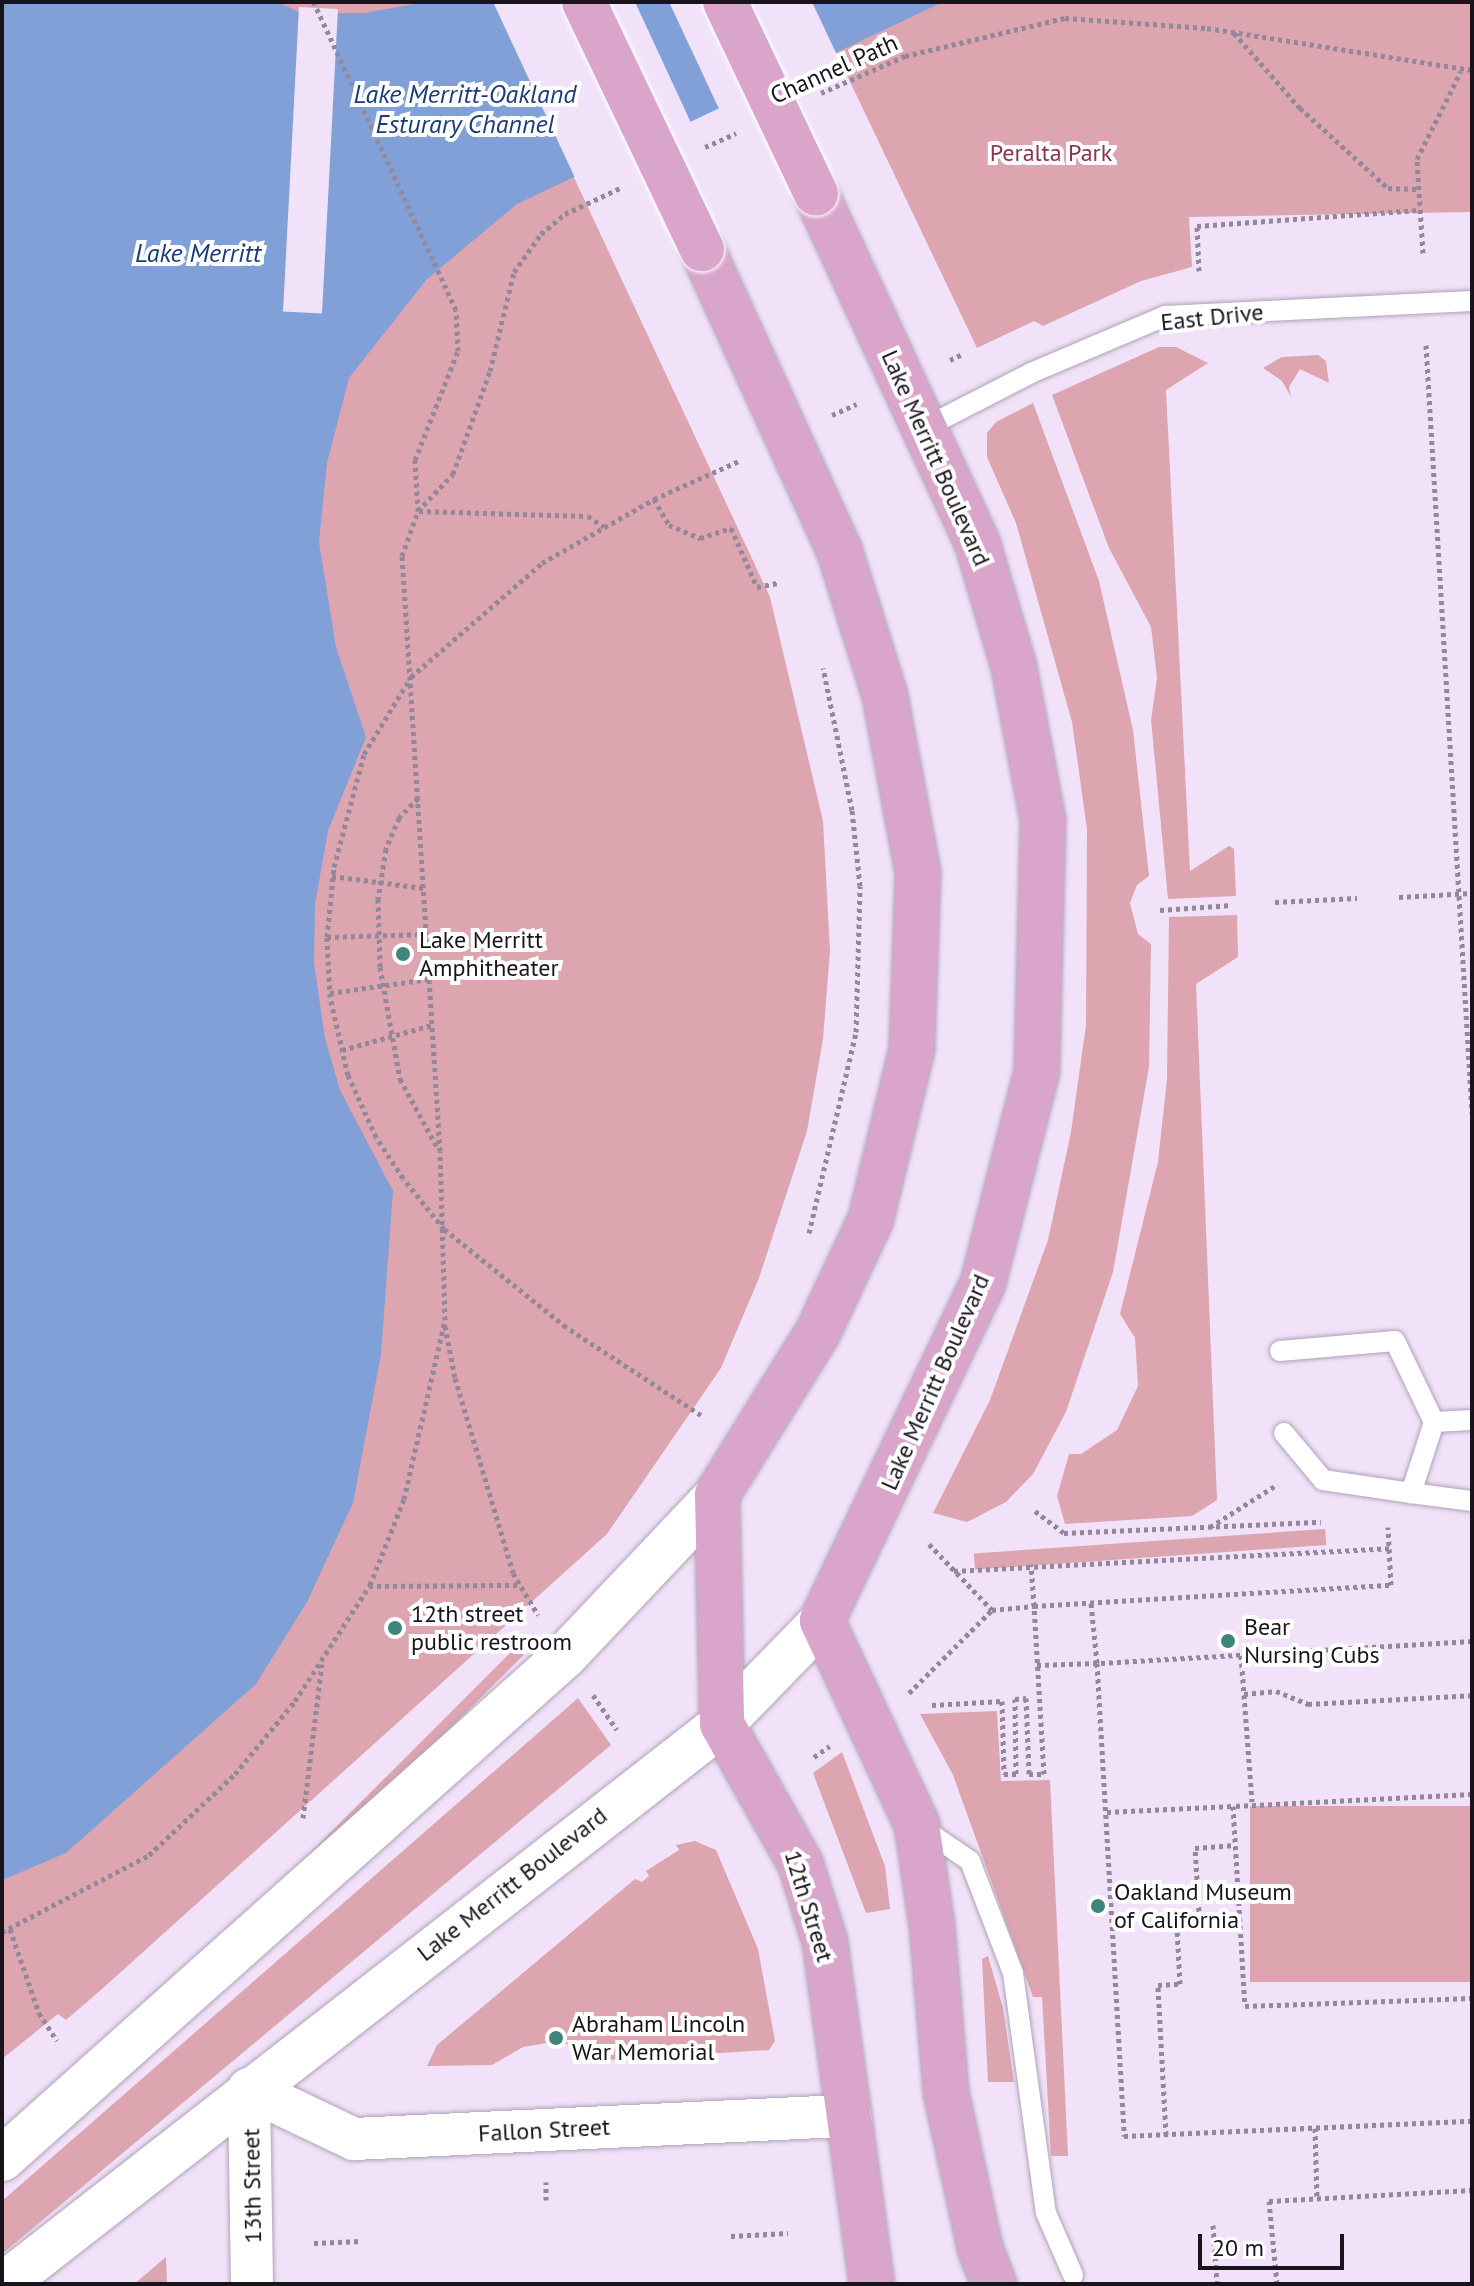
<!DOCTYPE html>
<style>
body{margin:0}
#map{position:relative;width:1474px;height:2286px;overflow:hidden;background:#f1e2f9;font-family:"PT Sans",sans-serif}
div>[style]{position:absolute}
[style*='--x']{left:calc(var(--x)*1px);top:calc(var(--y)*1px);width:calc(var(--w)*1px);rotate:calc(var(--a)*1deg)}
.green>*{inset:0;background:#dda5b0;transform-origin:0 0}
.water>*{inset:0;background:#81a0d8}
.pier>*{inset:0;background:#f1e2f9;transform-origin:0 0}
.path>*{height:5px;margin-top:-2.5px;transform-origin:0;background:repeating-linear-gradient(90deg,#938899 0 4px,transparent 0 8px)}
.roads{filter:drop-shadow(0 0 2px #b0a2b8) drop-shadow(0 0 2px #b0a2b8)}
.lane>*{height:20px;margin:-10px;padding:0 10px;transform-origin:10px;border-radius:10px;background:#fff}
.street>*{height:42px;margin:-21px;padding:0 21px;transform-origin:21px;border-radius:21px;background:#fff}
.secondary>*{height:44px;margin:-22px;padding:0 22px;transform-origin:22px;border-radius:22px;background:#fff}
.primary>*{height:44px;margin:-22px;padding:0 22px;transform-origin:22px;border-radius:22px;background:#daa5ca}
.bridges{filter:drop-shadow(0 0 2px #fff) drop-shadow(0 0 2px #fff)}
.primary-bridge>*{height:44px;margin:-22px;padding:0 22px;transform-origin:22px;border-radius:22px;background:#daa5ca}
.dots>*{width:22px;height:22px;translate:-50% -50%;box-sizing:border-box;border:4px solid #fff;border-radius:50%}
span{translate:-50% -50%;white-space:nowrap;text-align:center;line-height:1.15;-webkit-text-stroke:8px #fff;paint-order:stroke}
.street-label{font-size:24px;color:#19141c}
.park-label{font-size:24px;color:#8a344c}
.poi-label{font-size:24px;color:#19141c}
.left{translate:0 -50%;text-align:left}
.water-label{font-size:26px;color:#193b7d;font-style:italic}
.frame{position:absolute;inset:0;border:4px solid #19141c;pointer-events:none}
.scale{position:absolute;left:1198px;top:2234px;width:146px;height:36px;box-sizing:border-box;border:4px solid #19141c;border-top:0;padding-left:10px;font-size:24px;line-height:28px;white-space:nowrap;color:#19141c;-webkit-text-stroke:6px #fff;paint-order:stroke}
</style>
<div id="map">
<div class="green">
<i style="clip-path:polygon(2px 2px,492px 2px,770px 597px,823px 821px,830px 951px,823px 1039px,807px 1131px,759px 1278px,721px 1368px,607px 1534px,102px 1989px,66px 2020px,58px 2014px,2px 2059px)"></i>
<i style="clip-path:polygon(812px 2px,1472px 2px,1472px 212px,1189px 217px,1192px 267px,1141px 281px,1043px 326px,1034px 321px,977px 348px)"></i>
<i style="clip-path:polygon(1159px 347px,1176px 347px,1208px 363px,1166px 390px,1190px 871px,1229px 846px,1234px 849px,1236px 896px,1168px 899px,1151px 720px,1157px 678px,1151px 627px,1109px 548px,1052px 395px)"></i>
<i style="clip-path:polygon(1318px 355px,1326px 361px,1329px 383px,1300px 369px,1289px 387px,1291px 397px,1282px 381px,1263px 368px,1282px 357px)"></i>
<i style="clip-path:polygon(1033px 403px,1099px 581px,1133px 730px,1149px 876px,1137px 885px,1130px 903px,1138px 934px,1151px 944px,1149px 1067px,1113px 1272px,1066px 1412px,1033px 1474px,1006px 1502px,967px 1522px,933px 1513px,990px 1400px,1048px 1240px,1071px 1132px,1086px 1025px,1087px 829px,1072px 722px,1016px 523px,987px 457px,987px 433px,996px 422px)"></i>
<i style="clip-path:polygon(1237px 915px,1238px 957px,1196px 984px,1217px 1500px,1192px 1516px,1065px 1524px,1057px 1496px,1069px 1454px,1081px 1454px,1117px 1430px,1138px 1386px,1135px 1338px,1120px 1314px,1158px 1162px,1167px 1079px,1169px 917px)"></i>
<i style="left:1325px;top:1529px;width:16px;height:352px;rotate:86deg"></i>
<i style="left:522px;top:1641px;width:11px;height:592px;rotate:45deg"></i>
<i style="clip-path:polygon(578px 1698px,611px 1745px,2px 2254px,2px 2201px)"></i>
<i style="clip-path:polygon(997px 1711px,1001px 1781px,1050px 1780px,1068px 2156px,1051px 2156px,1042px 1997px,1033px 1997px,953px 1775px,920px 1714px)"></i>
<i style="clip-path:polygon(842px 1752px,885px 1866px,890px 1909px,866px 1913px,813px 1773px)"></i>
<i style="left:1472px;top:1806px;width:176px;height:222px;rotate:90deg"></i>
<i style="clip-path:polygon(695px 1841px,716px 1850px,758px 1949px,775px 2041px,769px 2050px,607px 2060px,581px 2046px,553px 2042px,523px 2047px,492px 2065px,427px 2066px,437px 2045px,635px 1879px,642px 1882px,649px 1876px,646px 1871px,679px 1850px,676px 1845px)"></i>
<i style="clip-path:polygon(988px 1956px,1003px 2008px,1014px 2082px,988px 2082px,982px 1959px)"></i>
<i style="clip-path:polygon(166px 2257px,167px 2284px,134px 2284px)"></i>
</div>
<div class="water">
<i style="clip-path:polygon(2px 2px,278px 2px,301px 13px,365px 13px,425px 2px,943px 2px,517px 204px,427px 279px,349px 378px,327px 463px,319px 542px,336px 647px,366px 737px,328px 831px,315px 904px,314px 963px,325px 1038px,340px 1090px,393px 1191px,381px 1354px,353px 1503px,307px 1602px,256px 1684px,66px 1853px,2px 1880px)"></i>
</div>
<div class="pier">
<i style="clip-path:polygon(493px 2px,635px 2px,692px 125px,576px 180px)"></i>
<i style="clip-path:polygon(669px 2px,812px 2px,837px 55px,720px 111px)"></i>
<i style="left:299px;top:7px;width:39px;height:305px;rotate:3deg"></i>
</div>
<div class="path">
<i style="--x:1234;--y:33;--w:100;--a:48.7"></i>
<i style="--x:1300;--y:108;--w:119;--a:42.3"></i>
<i style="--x:1388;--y:188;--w:29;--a:2"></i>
<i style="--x:821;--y:93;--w:92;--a:-23.8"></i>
<i style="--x:905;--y:56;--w:164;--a:-13.4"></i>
<i style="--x:1065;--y:18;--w:142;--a:4"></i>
<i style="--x:1207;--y:28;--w:268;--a:9"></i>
<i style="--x:705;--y:147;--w:34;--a:-24"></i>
<i style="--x:1423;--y:253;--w:94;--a:-93.7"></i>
<i style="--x:1417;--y:159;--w:98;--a:-63.4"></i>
<i style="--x:1199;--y:271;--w:45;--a:-92.5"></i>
<i style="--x:1197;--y:226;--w:223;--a:-4.1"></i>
<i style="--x:1426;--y:345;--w:769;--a:86.57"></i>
<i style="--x:950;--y:360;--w:14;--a:-25"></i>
<i style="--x:832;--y:415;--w:27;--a:-24"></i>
<i style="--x:654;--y:499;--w:30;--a:60"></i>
<i style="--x:669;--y:525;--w:34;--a:23"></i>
<i style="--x:700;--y:538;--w:33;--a:-18"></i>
<i style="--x:731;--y:528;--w:64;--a:66.2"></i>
<i style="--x:757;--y:587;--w:21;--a:-11"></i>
<i style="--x:418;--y:511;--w:51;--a:-46.6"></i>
<i style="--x:453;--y:474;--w:109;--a:-70.2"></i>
<i style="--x:490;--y:371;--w:102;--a:-76.4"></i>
<i style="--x:514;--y:272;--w:47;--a:-54.6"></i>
<i style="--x:541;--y:234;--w:31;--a:-40"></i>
<i style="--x:565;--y:214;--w:61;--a:-25.3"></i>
<i style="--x:419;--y:511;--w:169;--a:1.7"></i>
<i style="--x:588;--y:516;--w:19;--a:35"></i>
<i style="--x:418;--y:798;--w:28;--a:134"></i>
<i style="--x:399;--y:818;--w:34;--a:113"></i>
<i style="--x:386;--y:849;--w:51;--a:99.1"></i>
<i style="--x:378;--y:899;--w:68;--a:88.3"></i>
<i style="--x:380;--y:967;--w:114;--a:79.9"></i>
<i style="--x:400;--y:1079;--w:80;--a:61.5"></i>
<i style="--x:332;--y:876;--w:92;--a:7.5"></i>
<i style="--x:1399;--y:897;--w:73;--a:-3.1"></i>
<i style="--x:1275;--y:902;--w:82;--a:-2.8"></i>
<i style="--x:1160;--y:910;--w:72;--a:-4"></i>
<i style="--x:327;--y:937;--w:99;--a:-1.7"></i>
<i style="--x:330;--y:993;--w:100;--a:-8"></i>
<i style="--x:342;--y:1050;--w:93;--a:-15.5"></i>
<i style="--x:809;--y:1233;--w:206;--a:-76.8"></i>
<i style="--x:856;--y:1032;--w:146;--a:-88.4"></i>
<i style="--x:860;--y:886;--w:76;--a:-96"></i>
<i style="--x:852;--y:810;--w:145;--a:-101.5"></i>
<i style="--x:445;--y:1326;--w:53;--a:79.1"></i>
<i style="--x:455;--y:1378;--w:203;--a:73.4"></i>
<i style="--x:513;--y:1573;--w:49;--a:59.2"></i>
<i style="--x:701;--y:1415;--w:161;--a:-146.9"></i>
<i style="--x:566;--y:1327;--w:156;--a:-141.2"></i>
<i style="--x:444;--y:1229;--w:65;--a:-128.8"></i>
<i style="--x:403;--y:1178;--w:49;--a:-123.4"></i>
<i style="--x:376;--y:1137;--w:68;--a:-114.3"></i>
<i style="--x:348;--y:1075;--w:80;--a:-103"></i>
<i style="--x:330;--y:997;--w:60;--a:-92.9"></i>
<i style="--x:327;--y:937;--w:70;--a:-84.3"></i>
<i style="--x:334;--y:867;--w:117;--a:-75.1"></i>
<i style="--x:364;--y:754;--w:90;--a:-58.6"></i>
<i style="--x:411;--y:677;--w:174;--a:-41"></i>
<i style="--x:542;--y:563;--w:129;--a:-29.7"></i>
<i style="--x:654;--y:499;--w:95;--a:-24.1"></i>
<i style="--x:1035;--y:1511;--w:36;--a:37"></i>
<i style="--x:1064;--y:1533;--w:257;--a:-2.5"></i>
<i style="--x:1210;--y:1527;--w:80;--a:-32.3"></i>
<i style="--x:929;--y:1544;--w:91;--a:46.3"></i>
<i style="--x:954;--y:1571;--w:436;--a:-3"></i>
<i style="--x:369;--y:1586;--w:149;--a:-0.4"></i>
<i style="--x:1472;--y:1641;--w:376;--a:176.6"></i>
<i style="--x:1097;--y:1663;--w:474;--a:86.7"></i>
<i style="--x:1124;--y:2136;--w:348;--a:-2.5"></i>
<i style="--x:1241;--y:1655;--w:147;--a:85.7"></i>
<i style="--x:1037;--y:1665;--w:60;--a:-1.9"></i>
<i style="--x:1097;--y:1663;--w:60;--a:-95.7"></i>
<i style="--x:909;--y:1693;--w:117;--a:-45"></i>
<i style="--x:992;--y:1610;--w:42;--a:-5.4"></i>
<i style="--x:1034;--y:1606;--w:42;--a:-94.1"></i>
<i style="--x:1244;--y:1694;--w:32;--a:-5"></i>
<i style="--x:1276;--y:1691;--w:35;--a:22"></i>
<i style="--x:1308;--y:1704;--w:164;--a:-3.1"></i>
<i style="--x:593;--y:1695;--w:42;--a:55.6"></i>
<i style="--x:932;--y:1705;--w:70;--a:-3.3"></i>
<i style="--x:1002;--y:1701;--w:73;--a:88.4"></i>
<i style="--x:1004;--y:1774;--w:12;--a:0"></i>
<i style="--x:1016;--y:1774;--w:75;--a:-90.8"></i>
<i style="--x:1015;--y:1699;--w:11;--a:-5"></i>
<i style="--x:1026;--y:1698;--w:76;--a:87.7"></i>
<i style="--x:1029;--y:1774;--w:15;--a:0"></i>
<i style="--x:1044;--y:1774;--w:168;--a:-93.4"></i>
<i style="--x:1034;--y:1606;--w:358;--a:-3.4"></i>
<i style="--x:1391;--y:1585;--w:58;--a:-93"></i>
<i style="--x:814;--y:1757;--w:19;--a:-35"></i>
<i style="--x:1472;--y:1794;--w:239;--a:177.1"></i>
<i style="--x:1233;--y:1806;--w:200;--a:86.6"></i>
<i style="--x:1245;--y:2006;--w:227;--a:-2"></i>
<i style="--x:1107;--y:1812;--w:126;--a:-2.7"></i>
<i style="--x:303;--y:1818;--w:155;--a:-83"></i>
<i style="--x:10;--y:1929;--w:89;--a:71"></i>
<i style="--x:39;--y:2013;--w:33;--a:57"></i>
<i style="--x:2;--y:1932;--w:166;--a:-27.6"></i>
<i style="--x:149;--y:1855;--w:118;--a:-43.3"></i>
<i style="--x:235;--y:1774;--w:94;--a:-50.6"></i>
<i style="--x:295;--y:1701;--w:138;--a:-57.1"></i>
<i style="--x:370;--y:1585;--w:92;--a:-68.4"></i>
<i style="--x:404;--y:1499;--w:184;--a:-77.1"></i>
<i style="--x:445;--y:1320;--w:169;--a:-91.7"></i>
<i style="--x:440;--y:1151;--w:596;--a:-93.65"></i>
<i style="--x:402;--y:556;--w:48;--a:-70.4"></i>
<i style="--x:418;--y:511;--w:51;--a:-93.4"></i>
<i style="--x:415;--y:460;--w:117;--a:-68.5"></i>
<i style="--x:458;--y:351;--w:41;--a:-92.8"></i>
<i style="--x:456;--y:310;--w:339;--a:-114.8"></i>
<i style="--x:1315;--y:2128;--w:71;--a:88.4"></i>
<i style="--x:1166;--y:2135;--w:150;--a:-93.1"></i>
<i style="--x:1158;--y:1985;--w:22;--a:-3"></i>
<i style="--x:1180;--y:1984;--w:56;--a:-93.1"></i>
<i style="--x:1177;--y:1928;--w:23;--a:-2"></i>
<i style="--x:1200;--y:1927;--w:79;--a:-93.6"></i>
<i style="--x:1195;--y:1848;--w:40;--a:-4.3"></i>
<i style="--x:546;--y:2200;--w:18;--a:-90"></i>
<i style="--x:1213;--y:2225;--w:59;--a:86.1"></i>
<i style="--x:731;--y:2236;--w:57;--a:-3"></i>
<i style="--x:314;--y:2243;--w:47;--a:-2.4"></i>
<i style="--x:1277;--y:2284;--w:83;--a:-95.5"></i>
<i style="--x:1269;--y:2201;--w:203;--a:-3.1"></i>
</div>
<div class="roads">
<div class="lane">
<i style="--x:926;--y:427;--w:118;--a:-27.2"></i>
<i style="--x:1031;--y:373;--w:146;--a:-23"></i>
<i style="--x:1165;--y:316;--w:307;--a:-2.8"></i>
<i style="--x:1280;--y:1351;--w:115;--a:-5"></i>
<i style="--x:1395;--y:1341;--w:90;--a:64.3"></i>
<i style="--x:1434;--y:1422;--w:75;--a:107.9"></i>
<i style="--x:1411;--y:1493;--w:89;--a:-171.6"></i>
<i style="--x:1323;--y:1480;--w:61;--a:-129.7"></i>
<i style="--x:1434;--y:1422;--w:38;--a:-3"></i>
<i style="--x:1411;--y:1493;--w:62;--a:7.5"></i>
<i style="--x:922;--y:1828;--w:58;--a:34.5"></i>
<i style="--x:970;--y:1861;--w:120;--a:69"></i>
<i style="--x:1013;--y:1973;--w:242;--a:82.2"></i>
<i style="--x:1046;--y:2213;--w:68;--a:66.5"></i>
</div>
<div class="street">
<i style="--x:252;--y:2284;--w:195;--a:-90.9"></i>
<i style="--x:249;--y:2089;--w:116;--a:25.5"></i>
<i style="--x:354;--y:2139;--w:497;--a:-2.7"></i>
</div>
<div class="secondary">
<i style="--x:2;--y:2159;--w:755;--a:-41.78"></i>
<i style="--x:565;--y:1656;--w:221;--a:-46.6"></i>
<i style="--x:4;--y:2284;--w:911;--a:-37.95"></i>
<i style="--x:722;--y:1724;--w:144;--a:-45.8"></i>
</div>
<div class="primary">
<i style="--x:816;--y:194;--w:387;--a:65.2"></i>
<i style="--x:978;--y:545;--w:127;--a:73.6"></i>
<i style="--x:1014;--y:667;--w:156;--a:79.3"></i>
<i style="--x:1043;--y:820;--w:251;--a:91.4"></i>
<i style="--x:1037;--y:1071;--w:219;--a:104.3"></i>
<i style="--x:983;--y:1283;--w:374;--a:115.5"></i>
<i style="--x:822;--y:1621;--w:225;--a:65"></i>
<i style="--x:917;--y:1825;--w:101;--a:81.5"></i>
<i style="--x:932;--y:1925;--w:168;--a:85.2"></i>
<i style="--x:946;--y:2092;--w:160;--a:77.7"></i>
<i style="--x:980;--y:2248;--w:39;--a:69"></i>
<i style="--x:702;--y:249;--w:330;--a:65.5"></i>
<i style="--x:839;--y:549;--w:154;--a:72.6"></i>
<i style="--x:885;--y:696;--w:180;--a:79.4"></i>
<i style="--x:918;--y:873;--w:176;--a:92"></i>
<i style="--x:912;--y:1049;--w:175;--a:103.6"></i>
<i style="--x:871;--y:1219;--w:125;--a:115.1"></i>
<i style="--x:818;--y:1332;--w:192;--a:121.8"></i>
<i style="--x:717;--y:1495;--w:229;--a:88.7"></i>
<i style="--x:722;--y:1724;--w:162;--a:60.7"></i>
<i style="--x:801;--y:1865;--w:81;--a:72.7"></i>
<i style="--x:825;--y:1942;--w:345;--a:82.2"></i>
</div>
</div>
<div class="bridges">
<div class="primary-bridge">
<i style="--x:584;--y:2;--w:274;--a:64.5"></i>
<i style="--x:725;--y:2;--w:212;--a:64.6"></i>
</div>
</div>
<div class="dots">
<i style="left:403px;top:954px;background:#3f857c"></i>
<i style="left:395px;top:1628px;background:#3f857c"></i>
<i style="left:1228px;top:1641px;background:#3f857c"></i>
<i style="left:1098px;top:1906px;background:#3f857c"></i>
<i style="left:556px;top:2038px;background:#3f857c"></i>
</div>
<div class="street-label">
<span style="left:834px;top:69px;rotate:-24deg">Channel Path</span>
<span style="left:1212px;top:317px;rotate:-6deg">East Drive</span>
<span style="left:936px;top:458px;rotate:66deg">Lake Merritt Boulevard</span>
<span style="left:935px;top:1382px;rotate:-66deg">Lake Merritt Boulevard</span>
<span style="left:512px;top:1884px;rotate:-38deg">Lake Merritt Boulevard</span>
<span style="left:809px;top:1906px;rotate:73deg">12th Street</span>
<span style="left:544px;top:2130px;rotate:-3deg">Fallon Street</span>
<span style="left:252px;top:2186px;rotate:-91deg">13th Street</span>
</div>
<div class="park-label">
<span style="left:1051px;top:153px">Peralta Park</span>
</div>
<div class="poi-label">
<span class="left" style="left:419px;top:954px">Lake Merritt<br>Amphitheater</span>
<span class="left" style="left:411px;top:1628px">12th street<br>public restroom</span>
<span class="left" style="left:1244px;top:1641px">Bear<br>Nursing Cubs</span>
<span class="left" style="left:1114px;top:1906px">Oakland Museum<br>of California</span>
<span class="left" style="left:572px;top:2038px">Abraham Lincoln<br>War Memorial</span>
</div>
<div class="water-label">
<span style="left:465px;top:109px">Lake Merritt-Oakland<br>Esturary Channel</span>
<span style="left:198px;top:253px">Lake Merritt</span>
</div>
<div class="frame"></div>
<div class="scale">20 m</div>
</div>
